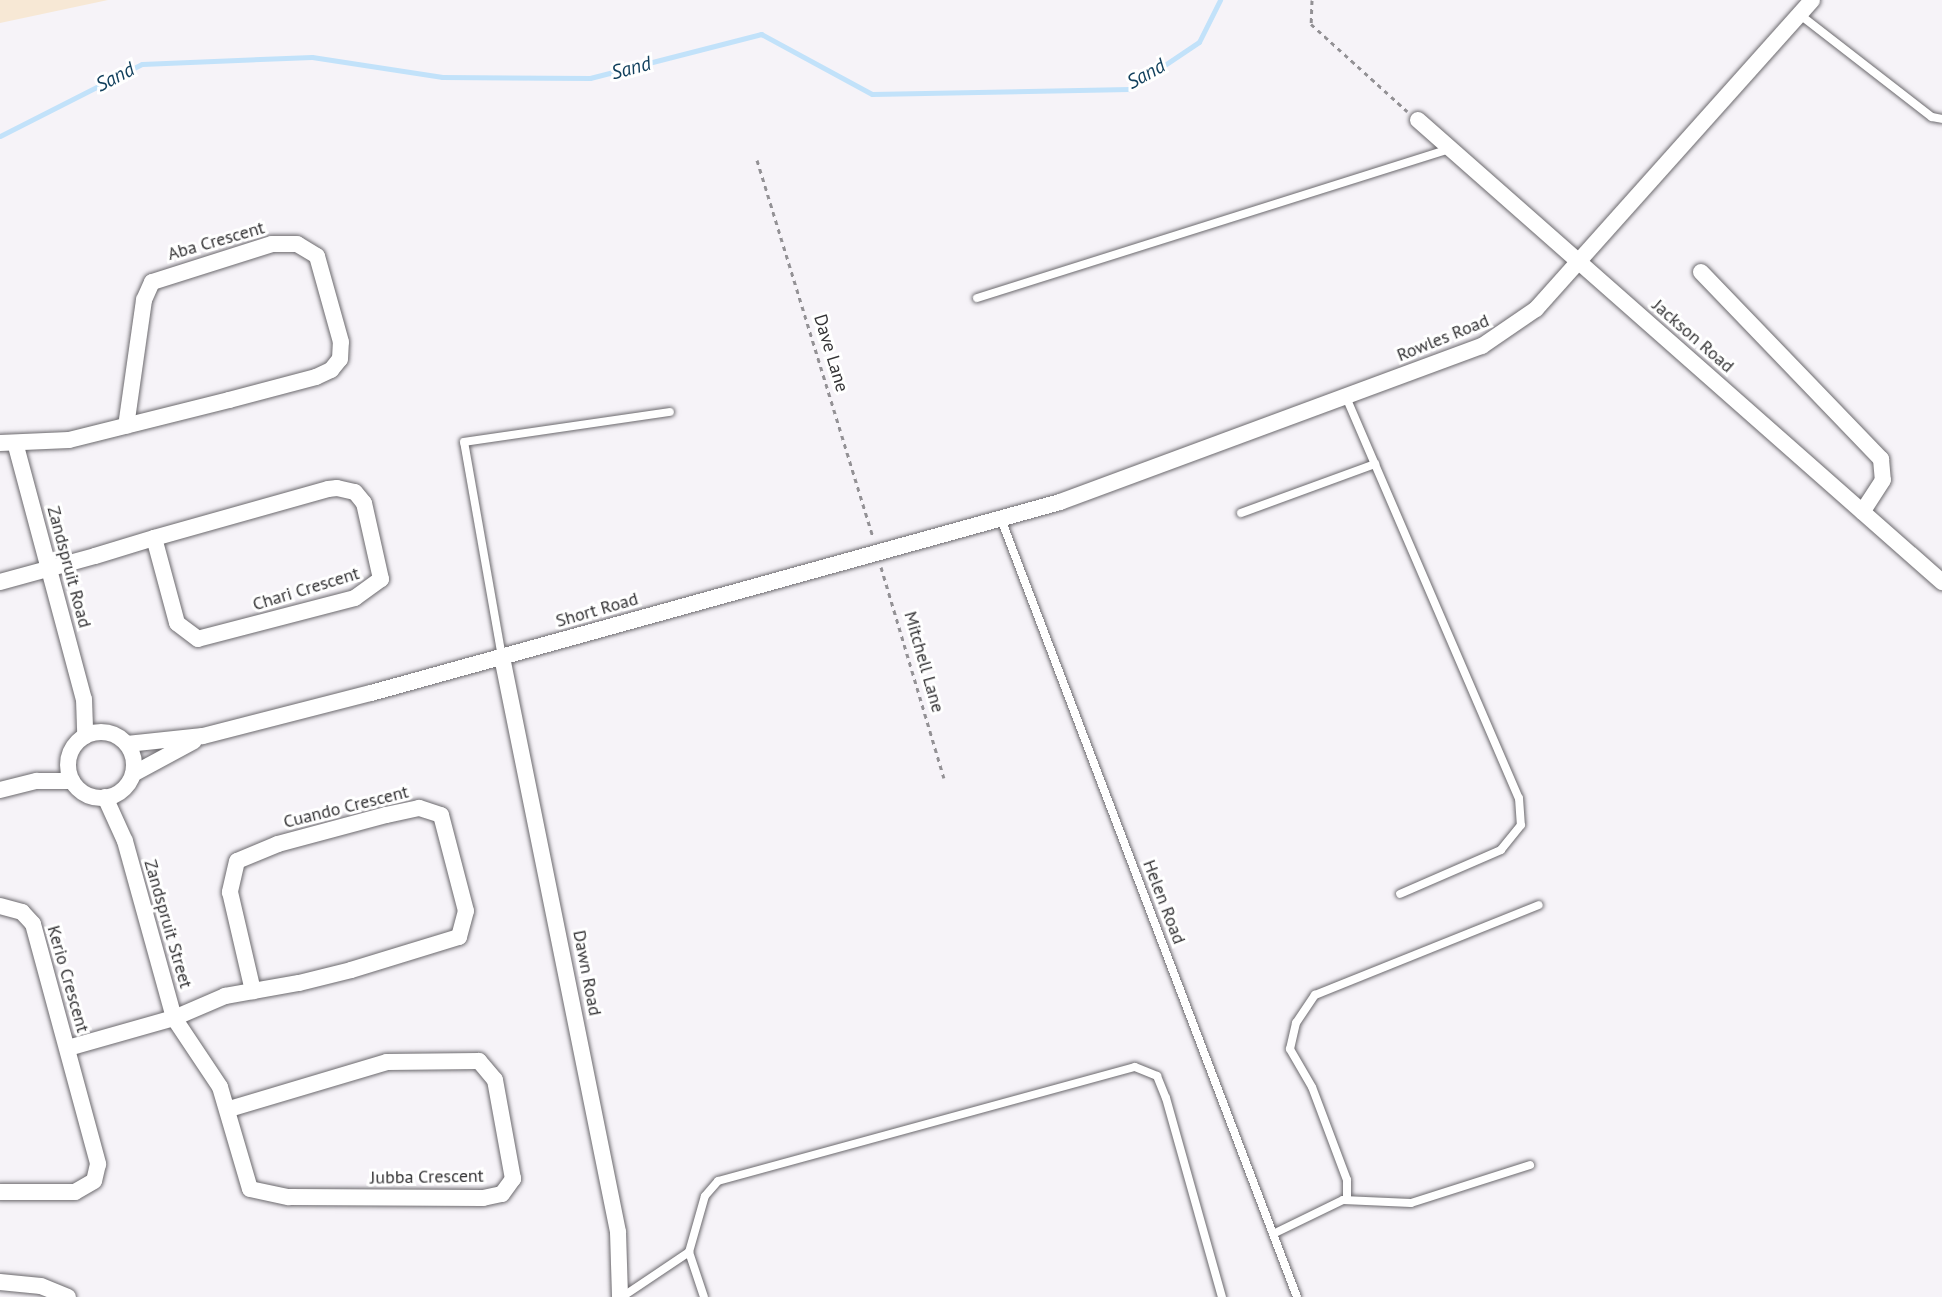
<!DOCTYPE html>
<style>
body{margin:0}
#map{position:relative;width:1942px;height:1297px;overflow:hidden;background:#f6f3f8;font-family:"PT Sans",sans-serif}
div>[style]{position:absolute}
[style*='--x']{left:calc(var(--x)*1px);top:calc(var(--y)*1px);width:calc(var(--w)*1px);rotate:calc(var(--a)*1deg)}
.industrial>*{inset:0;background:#f7e8d5}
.stream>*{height:5px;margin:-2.5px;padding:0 2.5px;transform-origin:2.5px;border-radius:2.5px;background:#c2e2fa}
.path>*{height:3px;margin-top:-1.5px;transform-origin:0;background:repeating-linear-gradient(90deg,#939195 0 4.5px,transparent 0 9px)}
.roads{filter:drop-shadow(0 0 2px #6b696d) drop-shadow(0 0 2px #6b696d)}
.lane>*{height:8px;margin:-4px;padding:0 4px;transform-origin:4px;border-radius:4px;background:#fff}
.street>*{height:16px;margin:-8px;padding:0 8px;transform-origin:8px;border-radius:8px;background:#fff}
.street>.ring{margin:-8px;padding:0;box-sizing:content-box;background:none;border:16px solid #fff;border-radius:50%}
span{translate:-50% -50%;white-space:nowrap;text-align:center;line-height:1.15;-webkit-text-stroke:6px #fff;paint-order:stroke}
.street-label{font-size:18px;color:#343335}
.water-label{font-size:20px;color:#103f5c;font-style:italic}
</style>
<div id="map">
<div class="industrial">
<i style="clip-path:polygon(0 0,108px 0,0 23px)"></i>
</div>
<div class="stream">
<i style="--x:0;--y:136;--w:159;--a:-26.9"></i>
<i style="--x:142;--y:64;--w:170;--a:-2.4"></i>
<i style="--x:312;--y:57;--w:132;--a:8.7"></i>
<i style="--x:442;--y:77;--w:148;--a:0.4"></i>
<i style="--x:590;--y:78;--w:177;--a:-14.4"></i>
<i style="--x:761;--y:34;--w:126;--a:28.4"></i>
<i style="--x:872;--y:94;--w:257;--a:-1.1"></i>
<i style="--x:1129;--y:89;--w:84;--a:-33.9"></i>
<i style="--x:1199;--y:42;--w:47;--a:-63.4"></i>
</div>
<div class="path">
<i style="--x:1312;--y:0;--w:24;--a:92"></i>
<i style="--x:1311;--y:24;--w:130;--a:42.2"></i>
<i style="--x:757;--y:160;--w:394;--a:72.9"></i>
<i style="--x:881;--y:567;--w:220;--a:73.4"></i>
</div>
<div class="roads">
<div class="lane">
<i style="--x:1799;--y:14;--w:168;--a:37.8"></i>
<i style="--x:1932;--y:117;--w:10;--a:11"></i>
<i style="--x:977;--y:298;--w:496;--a:-17.5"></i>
<i style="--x:1346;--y:397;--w:437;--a:66.7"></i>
<i style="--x:1519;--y:798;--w:27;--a:86"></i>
<i style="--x:1521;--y:825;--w:32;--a:129"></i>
<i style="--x:1501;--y:850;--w:110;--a:156.5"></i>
<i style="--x:1241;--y:513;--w:143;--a:-20.1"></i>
<i style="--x:1001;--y:519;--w:832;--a:69.17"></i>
<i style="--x:502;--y:657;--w:218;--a:-100"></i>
<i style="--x:464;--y:442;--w:208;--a:-8.3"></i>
<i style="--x:1347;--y:1200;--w:20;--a:-90"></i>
<i style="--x:1347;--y:1180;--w:99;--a:-110.6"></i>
<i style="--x:1312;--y:1087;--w:44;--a:-120.1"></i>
<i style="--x:1290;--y:1049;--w:27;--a:-77"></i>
<i style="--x:1296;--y:1023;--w:34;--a:-56"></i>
<i style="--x:1315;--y:995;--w:241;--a:-21.9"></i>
<i style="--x:1273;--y:1234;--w:78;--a:-25.9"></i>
<i style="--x:1343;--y:1200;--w:68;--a:2.5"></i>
<i style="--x:1411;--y:1203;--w:125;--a:-17.7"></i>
<i style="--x:689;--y:1252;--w:47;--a:71.6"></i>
<i style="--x:622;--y:1297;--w:81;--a:-33.9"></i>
<i style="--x:689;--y:1252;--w:58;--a:-74.1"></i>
<i style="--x:705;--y:1196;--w:20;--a:-49"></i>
<i style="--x:718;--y:1181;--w:432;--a:-15.3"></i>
<i style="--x:1135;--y:1067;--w:24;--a:22"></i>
<i style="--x:1157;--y:1076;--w:24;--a:68"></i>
<i style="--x:1166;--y:1098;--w:207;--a:74.3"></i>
</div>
<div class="street">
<i style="--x:1418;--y:120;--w:699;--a:41.4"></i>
<i style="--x:1701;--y:272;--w:260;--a:46.1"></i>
<i style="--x:1881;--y:459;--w:21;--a:85"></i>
<i style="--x:1883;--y:480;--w:38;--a:123"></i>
<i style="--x:0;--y:443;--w:69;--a:-2.5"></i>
<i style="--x:69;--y:440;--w:165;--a:-14"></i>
<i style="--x:229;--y:400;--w:90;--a:-14.8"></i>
<i style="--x:316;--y:377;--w:17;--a:-25"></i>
<i style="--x:331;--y:370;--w:14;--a:-51"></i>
<i style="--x:340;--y:359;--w:17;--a:-87"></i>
<i style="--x:341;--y:342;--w:89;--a:-105.6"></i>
<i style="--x:317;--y:256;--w:23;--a:-149"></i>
<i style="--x:297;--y:244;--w:25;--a:180"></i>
<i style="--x:272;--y:244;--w:126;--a:162.4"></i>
<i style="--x:152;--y:282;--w:20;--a:114"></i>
<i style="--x:144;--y:300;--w:127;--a:98.1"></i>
<i style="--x:16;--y:446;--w:262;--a:75"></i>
<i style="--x:84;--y:699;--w:37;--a:88"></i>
<i style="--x:0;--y:582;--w:98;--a:-15.3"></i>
<i style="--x:95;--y:556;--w:62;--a:-17"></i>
<i style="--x:154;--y:538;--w:181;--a:-15.7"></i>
<i style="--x:328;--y:489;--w:9;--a:-6"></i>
<i style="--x:337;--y:488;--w:18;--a:13"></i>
<i style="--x:355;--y:492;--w:14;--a:51"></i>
<i style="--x:364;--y:503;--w:78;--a:77.4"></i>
<i style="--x:381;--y:579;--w:32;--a:144"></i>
<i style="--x:355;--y:598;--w:162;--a:165.4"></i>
<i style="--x:198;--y:639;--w:26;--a:-143"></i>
<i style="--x:177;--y:623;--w:88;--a:-105.1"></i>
<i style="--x:502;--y:657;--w:587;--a:78.59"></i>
<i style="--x:618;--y:1232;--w:65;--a:88.2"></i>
<i class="ring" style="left:68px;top:732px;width:50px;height:50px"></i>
<i style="--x:127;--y:744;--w:76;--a:-6"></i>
<i style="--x:203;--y:736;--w:173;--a:-14.4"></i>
<i style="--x:371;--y:693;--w:715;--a:-15.49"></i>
<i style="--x:1060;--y:502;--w:450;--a:-20.3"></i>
<i style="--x:1482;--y:346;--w:65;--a:-34.4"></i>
<i style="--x:1536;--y:309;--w:414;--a:-48.2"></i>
<i style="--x:133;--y:774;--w:69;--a:-28.4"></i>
<i style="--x:0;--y:790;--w:38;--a:-14"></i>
<i style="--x:37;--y:781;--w:35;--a:0"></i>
<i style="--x:105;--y:797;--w:48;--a:65.6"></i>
<i style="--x:125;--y:841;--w:184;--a:74.5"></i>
<i style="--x:174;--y:1018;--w:83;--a:56.3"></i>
<i style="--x:220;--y:1087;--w:106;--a:73.6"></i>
<i style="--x:250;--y:1189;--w:40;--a:12"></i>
<i style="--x:289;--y:1197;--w:194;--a:0.3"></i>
<i style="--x:483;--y:1198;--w:19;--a:-12"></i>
<i style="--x:502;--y:1194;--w:19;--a:-54"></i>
<i style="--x:513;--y:1179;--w:101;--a:-100.3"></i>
<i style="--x:495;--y:1080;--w:25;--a:-130"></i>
<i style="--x:479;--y:1061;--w:92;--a:179.4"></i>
<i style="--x:387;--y:1062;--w:165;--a:163.4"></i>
<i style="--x:0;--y:906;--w:23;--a:15"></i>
<i style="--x:22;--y:912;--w:16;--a:47"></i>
<i style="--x:33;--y:924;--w:249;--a:74.8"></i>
<i style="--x:98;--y:1164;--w:17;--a:103"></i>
<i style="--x:94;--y:1181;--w:22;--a:150"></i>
<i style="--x:75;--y:1192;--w:75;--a:180"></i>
<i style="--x:68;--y:1048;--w:110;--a:-15.8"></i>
<i style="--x:174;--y:1018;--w:56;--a:-23.3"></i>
<i style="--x:225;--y:996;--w:75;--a:-10"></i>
<i style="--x:299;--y:983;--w:54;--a:-14"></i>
<i style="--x:351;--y:970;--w:113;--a:-17"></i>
<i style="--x:459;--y:937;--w:27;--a:-75"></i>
<i style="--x:466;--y:911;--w:99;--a:-104.6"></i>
<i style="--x:441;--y:815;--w:23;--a:-162"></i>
<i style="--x:419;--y:808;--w:34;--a:168"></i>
<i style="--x:386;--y:815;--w:112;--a:165"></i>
<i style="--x:278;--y:844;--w:44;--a:157.5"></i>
<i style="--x:237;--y:861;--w:32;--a:103"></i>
<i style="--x:230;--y:892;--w:102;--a:76.9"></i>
<i style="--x:0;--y:1282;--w:41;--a:5.6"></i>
<i style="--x:41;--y:1286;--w:29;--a:22"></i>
</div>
</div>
<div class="street-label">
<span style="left:216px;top:241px;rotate:-16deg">Aba Crescent</span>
<span style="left:1693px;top:336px;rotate:41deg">Jackson Road</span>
<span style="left:1443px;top:338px;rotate:-22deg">Rowles Road</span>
<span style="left:831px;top:353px;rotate:73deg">Dave Lane</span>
<span style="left:69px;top:567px;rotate:75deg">Zandspruit Road</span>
<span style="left:306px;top:589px;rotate:-17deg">Chari Crescent</span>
<span style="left:597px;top:610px;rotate:-16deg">Short Road</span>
<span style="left:924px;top:662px;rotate:74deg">Mitchell Lane</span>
<span style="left:346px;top:807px;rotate:-14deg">Cuando Crescent</span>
<span style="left:1164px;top:902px;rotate:69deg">Helen Road</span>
<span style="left:168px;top:924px;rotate:74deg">Zandspruit Street</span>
<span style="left:587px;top:973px;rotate:79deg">Dawn Road</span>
<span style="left:68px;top:979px;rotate:74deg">Kerio Crescent</span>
<span style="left:427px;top:1177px;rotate:-1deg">Jubba Crescent</span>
</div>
<div class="water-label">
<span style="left:631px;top:68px;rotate:-15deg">Sand</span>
<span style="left:1146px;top:74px;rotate:-29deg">Sand</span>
<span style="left:115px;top:77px;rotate:-27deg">Sand</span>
</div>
</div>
